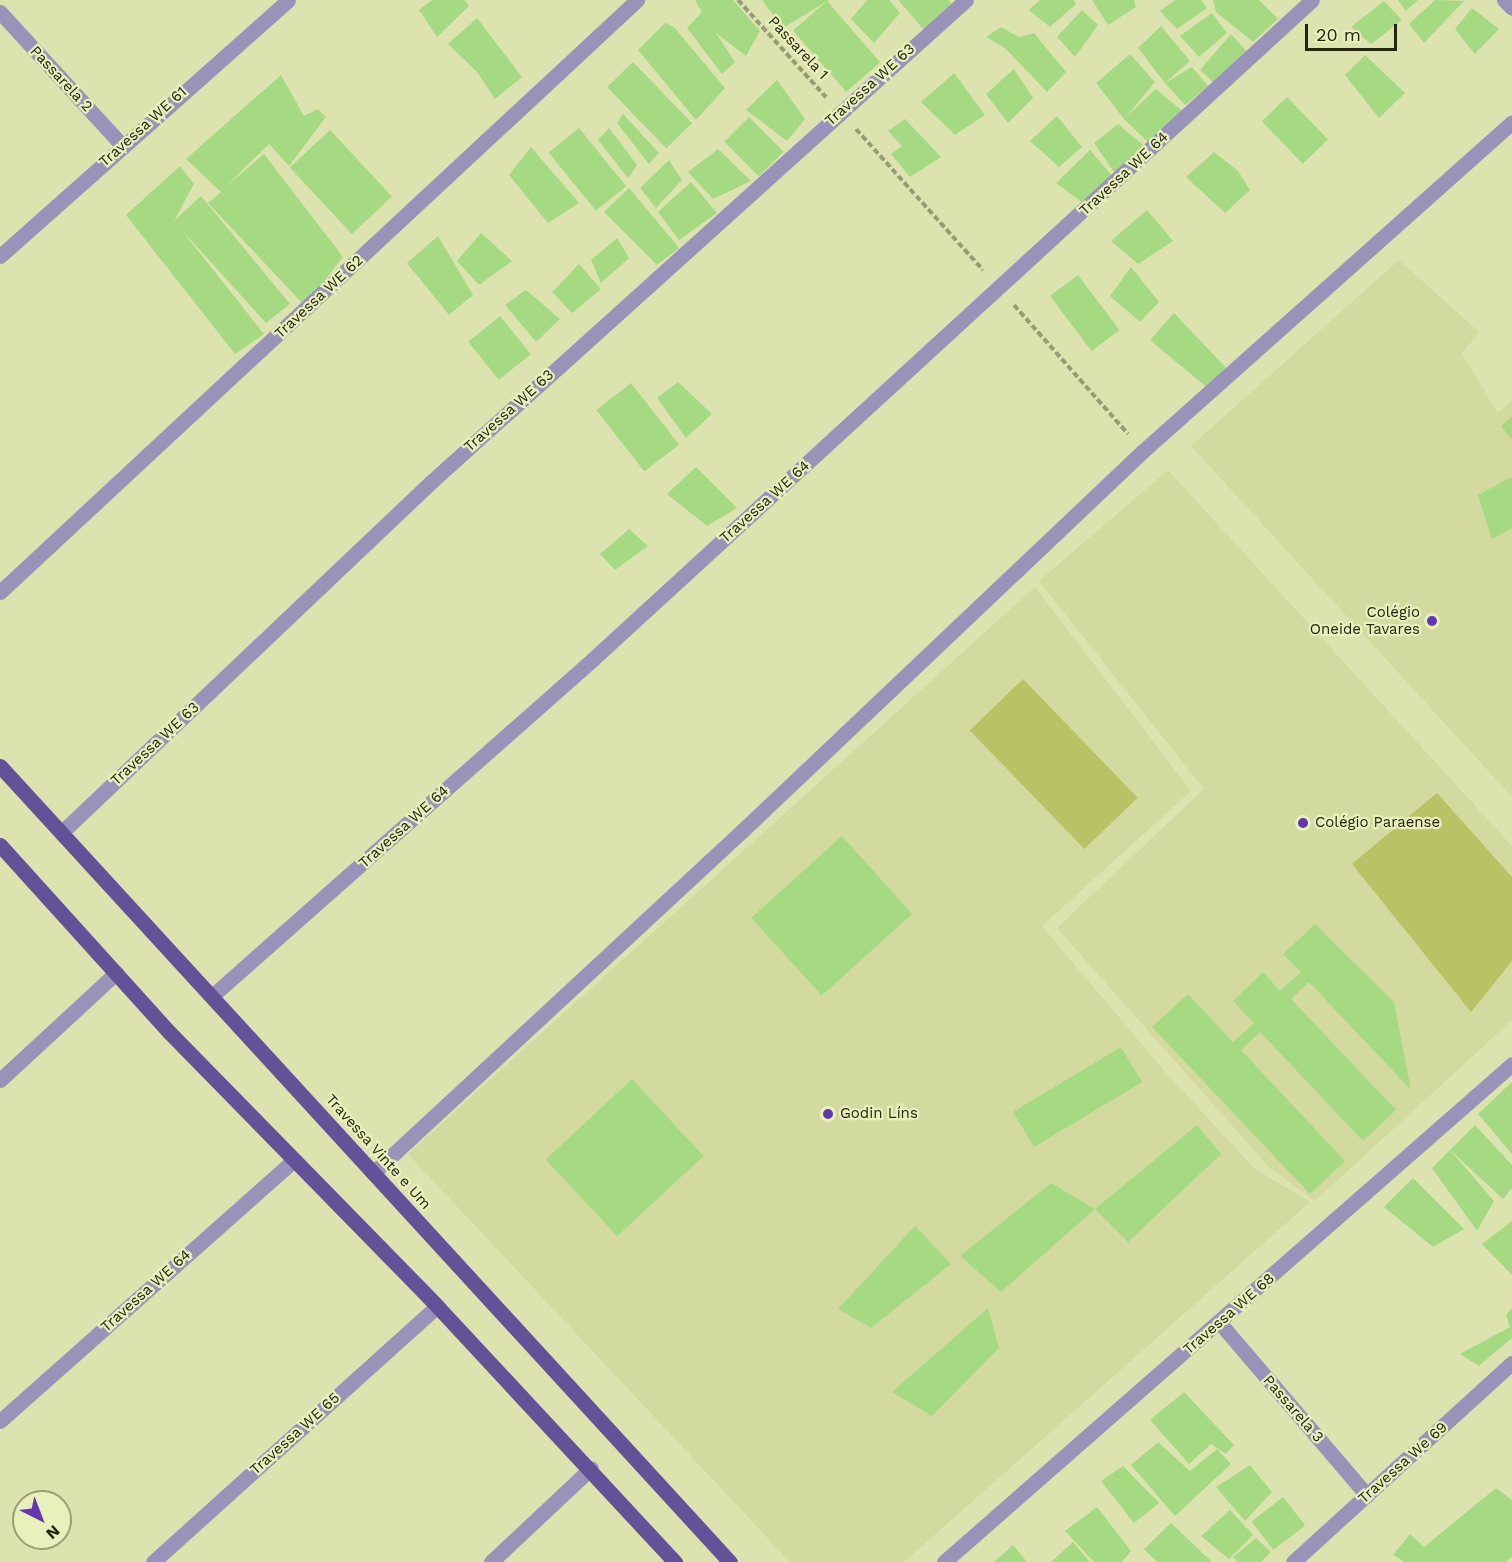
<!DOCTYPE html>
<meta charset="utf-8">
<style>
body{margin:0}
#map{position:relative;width:1512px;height:1562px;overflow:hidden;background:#dce3af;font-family:"Work Sans",sans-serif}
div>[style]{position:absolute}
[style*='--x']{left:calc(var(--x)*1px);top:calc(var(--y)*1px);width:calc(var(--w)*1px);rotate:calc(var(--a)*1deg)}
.built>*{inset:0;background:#d3da9f}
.green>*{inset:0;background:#b9c264;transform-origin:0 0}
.building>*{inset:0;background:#a6da82;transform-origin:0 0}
.path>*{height:4px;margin-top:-2px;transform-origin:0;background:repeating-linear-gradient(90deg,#979c74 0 6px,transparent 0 9px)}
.minor>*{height:15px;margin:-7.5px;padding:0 7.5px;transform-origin:7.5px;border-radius:7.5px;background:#9992b9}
.major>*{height:15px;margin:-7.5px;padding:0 7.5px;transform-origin:7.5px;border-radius:7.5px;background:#635297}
.dots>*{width:16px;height:16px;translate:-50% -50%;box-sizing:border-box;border:3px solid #e9f0bc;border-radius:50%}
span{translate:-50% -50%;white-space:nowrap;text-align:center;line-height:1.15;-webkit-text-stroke:4.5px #e9f0bc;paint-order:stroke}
.street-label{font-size:15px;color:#232511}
.poi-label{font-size:15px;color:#232511}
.right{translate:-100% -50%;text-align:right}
.left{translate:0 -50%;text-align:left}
.north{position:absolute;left:12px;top:1490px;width:60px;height:60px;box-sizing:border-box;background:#e9f0bc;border:2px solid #9a9f78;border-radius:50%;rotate:138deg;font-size:16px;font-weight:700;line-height:24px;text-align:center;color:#232511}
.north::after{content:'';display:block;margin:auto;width:21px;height:27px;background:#6138b0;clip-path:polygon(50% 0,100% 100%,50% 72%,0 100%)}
.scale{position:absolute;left:1305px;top:24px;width:92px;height:27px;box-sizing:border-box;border:3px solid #232511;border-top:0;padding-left:8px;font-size:18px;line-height:21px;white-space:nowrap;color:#232511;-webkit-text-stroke:4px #e9f0bc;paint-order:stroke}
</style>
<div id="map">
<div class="built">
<i style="clip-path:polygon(1399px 260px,1479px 332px,1462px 354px,1498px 413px,1512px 401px,1512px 797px,1191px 446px)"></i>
<i style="clip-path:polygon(1168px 470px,1512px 846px,1512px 1020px,1315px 1201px,1268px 1166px,1057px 928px,1204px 789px,1039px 581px)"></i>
<i style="clip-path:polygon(1035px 587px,1191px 791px,1042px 926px,1166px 1073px,1255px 1169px,1310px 1202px,904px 1562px,790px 1562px,408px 1154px)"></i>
</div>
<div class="green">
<i style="left:1023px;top:679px;width:165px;height:74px;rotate:46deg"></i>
<i style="clip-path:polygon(1437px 793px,1512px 877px,1512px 961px,1471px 1012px,1352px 864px)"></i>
</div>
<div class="building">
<i style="clip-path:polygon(432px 0,465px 0,469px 6px,437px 37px,419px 10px)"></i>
<i style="clip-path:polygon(695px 0,733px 0,760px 31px,746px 56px,716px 33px,735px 62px,722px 74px,687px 28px,702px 12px)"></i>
<i style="clip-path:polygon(762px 0,829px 0,783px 28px)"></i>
<i style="clip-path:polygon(867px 0,889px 0,900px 13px,874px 43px,851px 19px)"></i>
<i style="clip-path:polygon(898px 0,949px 0,953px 5px,926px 32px)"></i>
<i style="clip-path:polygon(1040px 0,1074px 0,1076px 4px,1050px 27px,1029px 10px)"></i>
<i style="clip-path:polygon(1092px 0,1134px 0,1136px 7px,1108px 25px)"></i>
<i style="clip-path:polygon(1175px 0,1201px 0,1207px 8px,1177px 29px,1160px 11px)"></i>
<i style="clip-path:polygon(1213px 0,1259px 0,1278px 19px,1253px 42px,1216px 12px)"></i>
<i style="clip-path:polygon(1398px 0,1418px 0,1406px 11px)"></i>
<i style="clip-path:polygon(1435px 0,1464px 1px,1424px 43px,1409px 24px)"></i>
<i style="left:827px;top:1px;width:81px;height:45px;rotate:49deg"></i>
<i style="clip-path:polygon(1384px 1px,1402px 20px,1371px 44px,1351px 27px)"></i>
<i style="clip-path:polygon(1472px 8px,1499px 29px,1475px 54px,1455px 29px)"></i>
<i style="clip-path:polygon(1082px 10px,1098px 25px,1075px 57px,1057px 37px)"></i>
<i style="clip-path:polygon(1212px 13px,1227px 33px,1199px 57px,1180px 36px)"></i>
<i style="clip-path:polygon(477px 18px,522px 77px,495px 99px,477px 72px,448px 44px)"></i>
<i style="clip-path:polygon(665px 23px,674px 27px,725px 88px,696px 120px,638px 50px)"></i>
<i style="clip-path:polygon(1161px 26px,1190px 61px,1165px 83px,1192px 67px,1208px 86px,1185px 105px,1165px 83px,1138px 48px)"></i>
<i style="clip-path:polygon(1001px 27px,1019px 37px,1034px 33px,1066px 72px,1047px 92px,1005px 48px,986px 37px)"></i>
<i style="clip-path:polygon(1231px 34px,1251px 56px,1216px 85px,1200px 70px)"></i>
<i style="clip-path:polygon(1130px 54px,1155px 82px,1126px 117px,1156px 89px,1185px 113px,1148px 142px,1124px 119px,1096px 83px)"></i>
<i style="clip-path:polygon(1365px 55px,1405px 93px,1379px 118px,1345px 75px)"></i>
<i style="left:633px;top:62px;width:85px;height:36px;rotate:46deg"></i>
<i style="clip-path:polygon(1014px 69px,1033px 98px,1008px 123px,986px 94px)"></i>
<i style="clip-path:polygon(954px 73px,985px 115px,955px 135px,921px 102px)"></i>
<i style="clip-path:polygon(281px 75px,304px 116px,318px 109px,326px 117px,289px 166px,269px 144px,225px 187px,264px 154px,343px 257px,305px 306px,208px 203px,221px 192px,186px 159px)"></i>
<i style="clip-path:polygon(777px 80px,805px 119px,787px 141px,746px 110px)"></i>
<i style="left:1287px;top:97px;width:59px;height:35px;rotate:46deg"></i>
<i style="clip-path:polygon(623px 114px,659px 153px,649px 164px,617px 123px)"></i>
<i style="clip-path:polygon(1057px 116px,1082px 147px,1059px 167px,1030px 141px)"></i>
<i style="left:749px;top:117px;width:49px;height:35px;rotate:45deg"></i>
<i style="clip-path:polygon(905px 119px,941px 157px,910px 177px,891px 154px,902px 146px,888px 131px)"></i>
<i style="clip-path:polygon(1118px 124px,1143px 145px,1117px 176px,1094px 143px)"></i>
<i style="left:579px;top:128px;width:75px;height:39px;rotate:51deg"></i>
<i style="clip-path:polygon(609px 128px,637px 165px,628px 178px,598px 140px)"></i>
<i style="left:330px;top:130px;width:91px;height:55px;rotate:47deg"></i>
<i style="clip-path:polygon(531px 147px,579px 203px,548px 223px,509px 175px)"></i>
<i style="clip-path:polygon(718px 149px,751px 181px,713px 199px,688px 172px)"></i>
<i style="clip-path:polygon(1090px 150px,1115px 179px,1086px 205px,1056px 183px)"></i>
<i style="clip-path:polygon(1214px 152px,1238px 171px,1250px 190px,1225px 213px,1186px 177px)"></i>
<i style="clip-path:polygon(669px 160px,682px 180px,656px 208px,640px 188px)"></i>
<i style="clip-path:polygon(180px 166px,194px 184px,174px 221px,201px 196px,290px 304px,266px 323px,180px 228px,264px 334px,235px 354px,126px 215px)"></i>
<i style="clip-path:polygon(691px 182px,717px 213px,679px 240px,658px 212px)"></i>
<i style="clip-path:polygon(629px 188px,679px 248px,657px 265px,604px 212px)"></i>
<i style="clip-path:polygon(1147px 210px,1173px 241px,1138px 264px,1111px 241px)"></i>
<i style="clip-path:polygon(481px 233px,512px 261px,479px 285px,457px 261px)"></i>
<i style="clip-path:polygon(438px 236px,473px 295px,449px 315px,407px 263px)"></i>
<i style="clip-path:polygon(617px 238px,629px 258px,601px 283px,591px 260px)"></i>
<i style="clip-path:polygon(579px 264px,601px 289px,572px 313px,552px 292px)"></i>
<i style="clip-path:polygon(1131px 267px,1159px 302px,1140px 322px,1110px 296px)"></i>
<i style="left:1078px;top:275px;width:69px;height:35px;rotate:53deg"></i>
<i style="clip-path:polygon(526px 290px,560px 319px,536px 342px,505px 305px)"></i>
<i style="clip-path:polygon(1174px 313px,1229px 371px,1215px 394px,1150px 340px)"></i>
<i style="left:500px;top:316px;width:49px;height:41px;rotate:51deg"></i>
<i style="clip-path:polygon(678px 382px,712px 414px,686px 438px,657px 398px)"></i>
<i style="left:631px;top:383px;width:78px;height:44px;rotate:52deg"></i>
<i style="clip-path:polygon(1512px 416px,1512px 440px,1501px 426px)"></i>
<i style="clip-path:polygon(696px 467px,737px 508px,707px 526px,667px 494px)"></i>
<i style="clip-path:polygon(1512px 477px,1512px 528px,1492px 539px,1478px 495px)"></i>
<i style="clip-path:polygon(629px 529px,648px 546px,615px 570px,600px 554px)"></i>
<i style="left:842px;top:836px;width:105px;height:122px;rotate:48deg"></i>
<i style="clip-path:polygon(1315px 924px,1394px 1002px,1411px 1090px,1309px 982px,1291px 999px,1396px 1110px,1363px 1141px,1260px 1032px,1241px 1050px,1345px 1161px,1310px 1194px,1152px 1027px,1188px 994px,1233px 1042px,1254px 1023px,1233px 1001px,1263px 972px,1280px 991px,1301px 972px,1283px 954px)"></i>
<i style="left:1121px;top:1047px;width:41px;height:126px;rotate:59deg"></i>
<i style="left:632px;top:1079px;width:105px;height:118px;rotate:47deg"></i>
<i style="clip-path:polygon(1512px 1082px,1512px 1154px,1478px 1114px)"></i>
<i style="clip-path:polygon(1197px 1125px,1221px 1154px,1128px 1242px,1095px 1209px)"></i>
<i style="clip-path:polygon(1475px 1125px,1512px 1165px,1512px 1188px,1503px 1199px,1450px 1150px,1494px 1201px,1477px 1231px,1432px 1168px)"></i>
<i style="clip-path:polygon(1413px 1178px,1464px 1229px,1433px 1247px,1384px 1207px)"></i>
<i style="clip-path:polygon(1051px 1183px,1095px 1209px,1001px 1292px,960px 1256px)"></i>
<i style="clip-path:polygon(1512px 1221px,1512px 1275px,1482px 1244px)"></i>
<i style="clip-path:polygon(915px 1226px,951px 1264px,871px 1328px,838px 1309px)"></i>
<i style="clip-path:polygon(988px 1308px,999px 1348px,932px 1416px,892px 1392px)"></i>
<i style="clip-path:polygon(1512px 1308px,1512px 1338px,1479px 1366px,1460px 1354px,1510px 1327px,1506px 1315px)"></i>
<i style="clip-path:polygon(1184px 1392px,1234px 1445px,1226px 1454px,1211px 1444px,1189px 1464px,1150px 1420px)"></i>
<i style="clip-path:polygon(1158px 1442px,1190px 1471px,1217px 1449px,1231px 1464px,1175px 1516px,1131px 1465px)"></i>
<i style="clip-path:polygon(1250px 1465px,1272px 1492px,1245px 1521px,1216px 1487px)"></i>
<i style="clip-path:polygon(1123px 1466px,1159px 1503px,1134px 1523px,1101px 1481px)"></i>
<i style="clip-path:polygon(1496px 1488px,1512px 1500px,1512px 1557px,1506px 1562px,1405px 1562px,1393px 1555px,1410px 1534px,1424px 1547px)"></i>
<i style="left:1283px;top:1497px;width:36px;height:40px;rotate:52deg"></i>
<i style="clip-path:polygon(1097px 1507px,1131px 1551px,1122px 1562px,1094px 1562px,1065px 1531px)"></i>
<i style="clip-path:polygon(1230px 1510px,1253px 1535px,1229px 1559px,1201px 1536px)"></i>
<i style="clip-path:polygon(1171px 1523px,1212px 1562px,1157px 1562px,1144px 1549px)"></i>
<i style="clip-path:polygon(1256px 1538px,1271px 1552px,1261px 1562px,1238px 1562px,1233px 1557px)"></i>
<i style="clip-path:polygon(1073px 1542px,1090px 1562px,1051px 1562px)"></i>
<i style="clip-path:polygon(1013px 1545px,1027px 1562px,994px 1562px)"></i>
</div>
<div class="path">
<i style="--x:738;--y:0;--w:131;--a:47.8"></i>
<i style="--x:856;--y:129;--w:190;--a:48"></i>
<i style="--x:1014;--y:305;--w:172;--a:48.5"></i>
</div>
<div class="minor">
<i style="--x:1504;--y:0;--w:11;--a:45"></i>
<i style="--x:0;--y:12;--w:180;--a:47.5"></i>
<i style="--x:0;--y:256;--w:385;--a:-41.6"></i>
<i style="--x:0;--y:592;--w:870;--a:-42.9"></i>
<i style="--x:62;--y:832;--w:509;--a:-43.49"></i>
<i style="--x:431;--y:482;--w:720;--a:-42.02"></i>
<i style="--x:212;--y:996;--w:509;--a:-41.49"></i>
<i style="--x:593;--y:659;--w:975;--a:-42.51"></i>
<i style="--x:0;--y:1080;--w:158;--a:-42.7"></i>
<i style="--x:373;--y:1173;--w:503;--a:-42.83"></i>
<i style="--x:742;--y:831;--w:552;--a:-43.46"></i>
<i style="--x:1143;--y:451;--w:494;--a:-41.7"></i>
<i style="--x:1219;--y:1322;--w:228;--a:49.5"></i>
<i style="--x:0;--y:1421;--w:390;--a:-41.6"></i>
<i style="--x:153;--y:1562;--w:382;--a:-42"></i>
<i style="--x:491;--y:1562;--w:137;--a:-43.2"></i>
<i style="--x:944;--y:1562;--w:755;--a:-41.24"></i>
<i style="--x:1293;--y:1562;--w:296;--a:-42.3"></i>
</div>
<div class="major">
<i style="--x:0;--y:766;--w:1080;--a:47.48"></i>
<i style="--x:0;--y:845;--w:252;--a:47.9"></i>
<i style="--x:169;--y:1032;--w:383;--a:45.6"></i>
<i style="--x:437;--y:1306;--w:350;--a:47.1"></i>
</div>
<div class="dots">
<i style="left:1432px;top:621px;background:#6138b0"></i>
<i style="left:1303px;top:823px;background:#6138b0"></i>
<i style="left:828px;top:1114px;background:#6138b0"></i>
</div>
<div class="street-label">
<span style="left:798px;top:48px;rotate:47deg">Passarela 1</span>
<span style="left:61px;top:79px;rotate:47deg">Passarela 2</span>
<span style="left:870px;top:85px;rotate:-42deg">Travessa WE 63</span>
<span style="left:143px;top:127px;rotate:-42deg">Travessa WE 61</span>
<span style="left:1124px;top:174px;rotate:-43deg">Travessa WE 64</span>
<span style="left:319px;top:297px;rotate:-43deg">Travessa WE 62</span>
<span style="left:509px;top:411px;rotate:-42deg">Travessa WE 63</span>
<span style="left:765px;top:502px;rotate:-42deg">Travessa WE 64</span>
<span style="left:155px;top:744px;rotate:-43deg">Travessa WE 63</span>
<span style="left:404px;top:827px;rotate:-42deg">Travessa WE 64</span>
<span style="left:378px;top:1152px;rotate:48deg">Travessa Vinte e Um</span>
<span style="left:146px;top:1291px;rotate:-42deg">Travessa WE 64</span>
<span style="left:1229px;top:1314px;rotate:-41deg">Travessa WE 68</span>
<span style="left:1293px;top:1409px;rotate:49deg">Passarela 3</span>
<span style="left:295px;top:1434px;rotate:-42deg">Travessa WE 65</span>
<span style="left:1403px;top:1463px;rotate:-42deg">Travessa We 69</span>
</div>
<div class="poi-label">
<span class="right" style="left:1420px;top:621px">Colégio<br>Oneide Tavares</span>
<span class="left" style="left:1315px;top:823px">Colégio Paraense</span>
<span class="left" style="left:840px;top:1114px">Godin Líns</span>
</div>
<div class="north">N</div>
<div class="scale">20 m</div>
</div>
